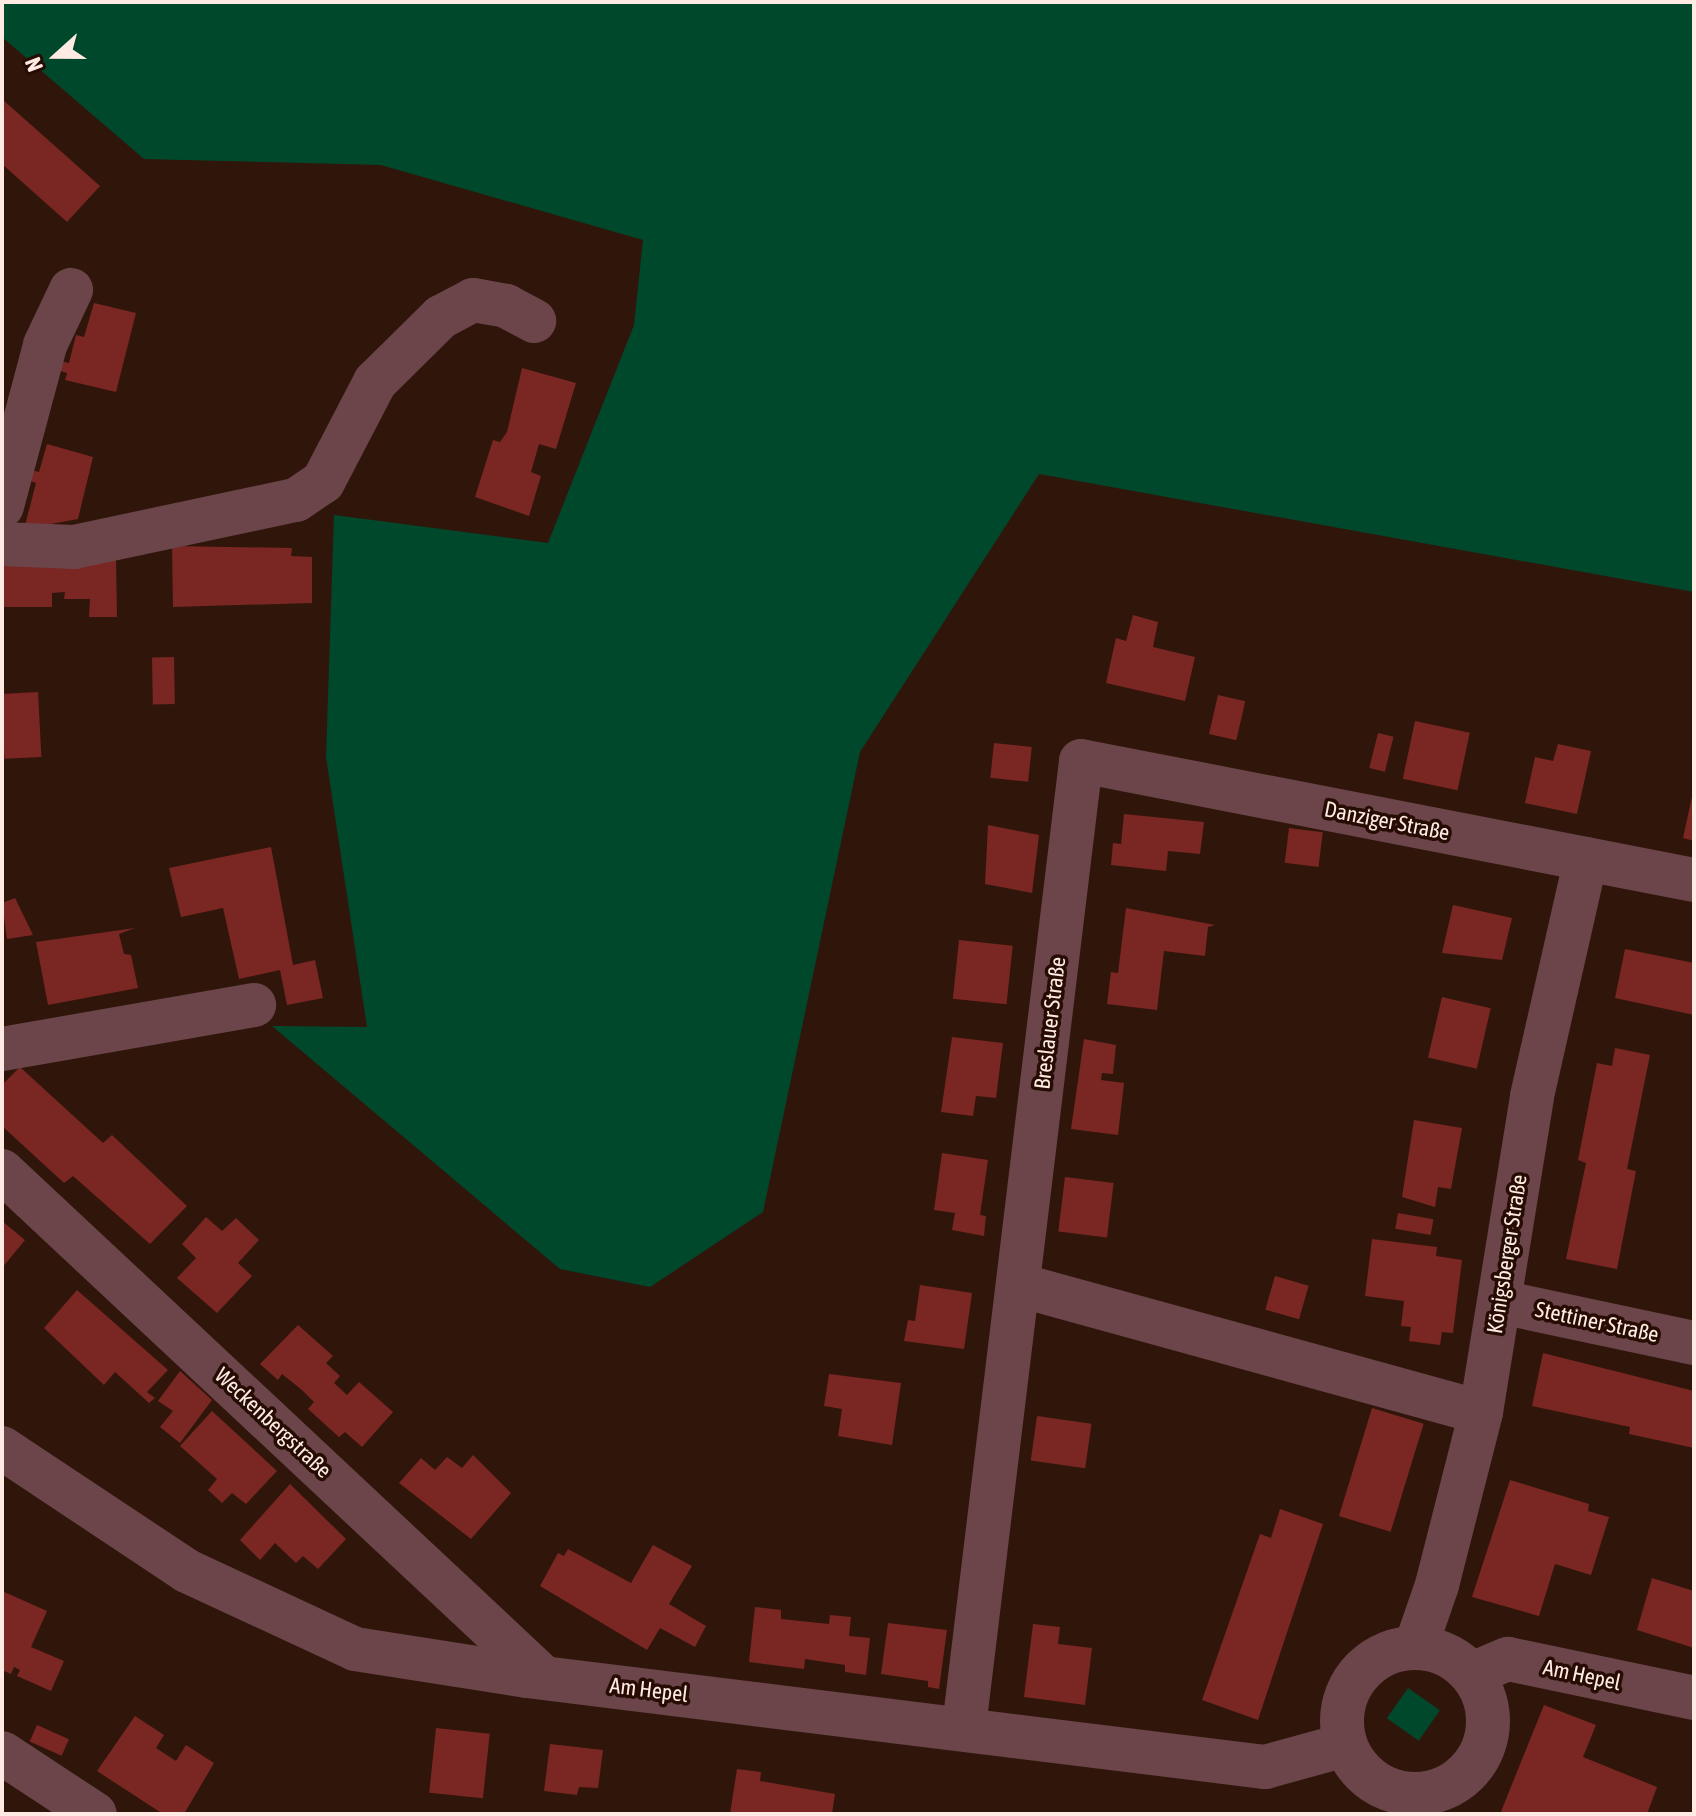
<!DOCTYPE html>
<meta charset="utf-8">
<style>
body{margin:0}
#map{position:relative;width:1696px;height:1816px;overflow:hidden;background:#30160a;font-family:"Asap Condensed",sans-serif}
div>[style]{position:absolute}
[style*='--x']{left:calc(var(--x)*1px);top:calc(var(--y)*1px);width:calc(var(--w)*1px);rotate:calc(var(--a)*1deg)}
.green>*{inset:0;background:#00482c;transform-origin:0 0}
.building>*{inset:0;background:#7a2623;transform-origin:0 0}
.minor>*{height:44px;margin:-22px;padding:0 22px;transform-origin:22px;border-radius:22px;background:#6b454a}
.minor>.ring{margin:-22px;padding:0;box-sizing:content-box;background:none;border:44px solid #6b454a;border-radius:50%}
span{translate:-50% -50%;white-space:nowrap;text-align:center;line-height:1.15;-webkit-text-stroke:7px #260c03;paint-order:stroke}
.street-label{font-size:22px;color:#ffebe3}
.frame{position:absolute;inset:0;border:4px solid #ffebe3;pointer-events:none}
.north{position:absolute;left:16px;top:16px;width:80px;height:80px;-webkit-text-stroke:6px #260c03;paint-order:stroke;rotate:249deg;font-size:22px;font-weight:700;line-height:32px;text-align:center;color:#ffebe3}
.north::after{content:'';display:block;margin:auto;width:28px;height:36px;background:#ffebe3;clip-path:polygon(50% 0,100% 100%,50% 72%,0 100%)}
</style>
<div id="map">
<div class="green">
<i style="clip-path:polygon(2px 2px,1694px 2px,1694px 592px,1039px 474px,860px 752px,763px 1212px,650px 1287px,560px 1269px,272px 1026px,367px 1027px,326px 757px,334px 515px,548px 543px,634px 325px,643px 240px,381px 165px,144px 159px,2px 37px)"></i>
<i style="left:1408px;top:1688px;width:39px;height:37px;rotate:35deg"></i>
</div>
<div class="building">
<i style="clip-path:polygon(2px 99px,100px 186px,67px 222px,2px 164px)"></i>
<i style="clip-path:polygon(94px 303px,136px 313px,116px 392px,65px 380px,67px 373px,57px 370px,59px 361px,69px 363px,76px 335px,84px 337px)"></i>
<i style="clip-path:polygon(522px 368px,576px 383px,556px 449px,539px 444px,531px 472px,541px 476px,529px 516px,475px 497px,493px 440px,500px 442px,507px 432px)"></i>
<i style="clip-path:polygon(47px 444px,93px 457px,78px 519px,24px 529px,36px 483px,28px 480px,30px 470px,39px 472px)"></i>
<i style="clip-path:polygon(172px 546px,292px 548px,291px 556px,312px 557px,312px 603px,173px 607px)"></i>
<i style="clip-path:polygon(116px 559px,117px 617px,89px 617px,90px 599px,64px 599px,65px 592px,52px 593px,52px 607px,2px 607px,2px 565px)"></i>
<i style="clip-path:polygon(1133px 615px,1158px 622px,1153px 647px,1195px 657px,1185px 701px,1106px 683px,1116px 638px,1126px 641px)"></i>
<i style="left:174px;top:657px;width:47px;height:22px;rotate:89deg"></i>
<i style="left:38px;top:692px;width:65px;height:37px;rotate:87deg"></i>
<i style="left:1218px;top:695px;width:28px;height:40px;rotate:13deg"></i>
<i style="left:1415px;top:721px;width:56px;height:59px;rotate:12deg"></i>
<i style="left:1378px;top:733px;width:16px;height:36px;rotate:14deg"></i>
<i style="left:994px;top:743px;width:38px;height:35px;rotate:6deg"></i>
<i style="clip-path:polygon(1558px 744px,1591px 751px,1577px 814px,1525px 803px,1535px 757px,1553px 761px)"></i>
<i style="clip-path:polygon(1693px 792px,1694px 792px,1694px 841px,1683px 838px)"></i>
<i style="clip-path:polygon(1124px 814px,1204px 822px,1200px 854px,1168px 851px,1166px 871px,1111px 865px,1113px 843px,1121px 844px)"></i>
<i style="clip-path:polygon(988px 825px,1039px 835px,1032px 893px,985px 884px)"></i>
<i style="left:1289px;top:828px;width:34px;height:35px;rotate:7deg"></i>
<i style="clip-path:polygon(271px 847px,293px 965px,315px 960px,323px 998px,287px 1005px,280px 970px,239px 979px,223px 908px,181px 917px,169px 868px)"></i>
<i style="clip-path:polygon(15px 898px,33px 935px,7px 939px,2px 903px)"></i>
<i style="clip-path:polygon(1453px 905px,1512px 918px,1502px 960px,1442px 953px)"></i>
<i style="clip-path:polygon(1126px 908px,1215px 925px,1208px 927px,1205px 956px,1164px 951px,1157px 1010px,1107px 1004px,1111px 972px,1118px 973px)"></i>
<i style="clip-path:polygon(135px 928px,119px 934px,124px 954px,131px 955px,138px 988px,48px 1005px,36px 942px)"></i>
<i style="left:959px;top:940px;width:54px;height:59px;rotate:6deg"></i>
<i style="clip-path:polygon(1625px 949px,1694px 963px,1694px 1015px,1615px 998px)"></i>
<i style="left:1442px;top:997px;width:50px;height:62px;rotate:13deg"></i>
<i style="clip-path:polygon(952px 1037px,1003px 1043px,996px 1098px,976px 1096px,973px 1116px,941px 1112px)"></i>
<i style="clip-path:polygon(1084px 1039px,1116px 1045px,1113px 1074px,1102px 1073px,1101px 1080px,1124px 1083px,1118px 1135px,1071px 1129px)"></i>
<i style="clip-path:polygon(1615px 1048px,1650px 1055px,1627px 1169px,1636px 1171px,1617px 1269px,1566px 1259px,1586px 1163px,1578px 1160px,1597px 1063px,1612px 1066px)"></i>
<i style="clip-path:polygon(20px 1067px,103px 1143px,112px 1135px,187px 1206px,150px 1244px,73px 1176px,64px 1183px,2px 1126px,2px 1085px)"></i>
<i style="clip-path:polygon(1414px 1120px,1462px 1128px,1451px 1189px,1438px 1187px,1435px 1207px,1402px 1197px)"></i>
<i style="clip-path:polygon(942px 1153px,988px 1160px,980px 1215px,986px 1216px,984px 1236px,952px 1230px,955px 1213px,934px 1210px)"></i>
<i style="left:1065px;top:1177px;width:49px;height:55px;rotate:7deg"></i>
<i style="left:1398px;top:1213px;width:36px;height:16px;rotate:10deg"></i>
<i style="clip-path:polygon(206px 1217px,222px 1231px,236px 1218px,259px 1240px,238px 1263px,252px 1276px,217px 1313px,177px 1278px,196px 1258px,182px 1244px)"></i>
<i style="clip-path:polygon(2px 1221px,25px 1240px,2px 1268px)"></i>
<i style="clip-path:polygon(1372px 1239px,1437px 1247px,1436px 1256px,1462px 1260px,1453px 1333px,1442px 1332px,1440px 1345px,1409px 1341px,1411px 1327px,1401px 1326px,1404px 1301px,1365px 1296px)"></i>
<i style="left:1275px;top:1276px;width:35px;height:35px;rotate:16deg"></i>
<i style="clip-path:polygon(920px 1285px,972px 1293px,964px 1349px,904px 1341px,908px 1320px,915px 1321px)"></i>
<i style="clip-path:polygon(77px 1290px,168px 1370px,147px 1392px,155px 1398px,149px 1403px,115px 1372px,104px 1385px,44px 1328px)"></i>
<i style="clip-path:polygon(298px 1325px,333px 1356px,326px 1363px,340px 1376px,334px 1383px,347px 1395px,359px 1382px,393px 1412px,362px 1447px,345px 1432px,339px 1437px,308px 1409px,314px 1402px,302px 1390px,282px 1374px,278px 1380px,260px 1364px)"></i>
<i style="clip-path:polygon(1543px 1353px,1694px 1391px,1694px 1448px,1629px 1434px,1630px 1427px,1532px 1406px)"></i>
<i style="clip-path:polygon(180px 1371px,212px 1400px,180px 1443px,160px 1427px,173px 1411px,158px 1401px)"></i>
<i style="clip-path:polygon(829px 1374px,901px 1383px,892px 1445px,838px 1436px,842px 1409px,824px 1406px)"></i>
<i style="left:1372px;top:1408px;width:54px;height:113px;rotate:17deg"></i>
<i style="clip-path:polygon(212px 1411px,277px 1471px,246px 1504px,232px 1493px,222px 1503px,208px 1490px,217px 1479px,180px 1446px)"></i>
<i style="left:1037px;top:1416px;width:55px;height:45px;rotate:8deg"></i>
<i style="clip-path:polygon(473px 1455px,511px 1493px,471px 1539px,399px 1483px,421px 1458px,435px 1470px,447px 1457px,462px 1468px)"></i>
<i style="clip-path:polygon(1510px 1480px,1589px 1504px,1588px 1511px,1609px 1517px,1591px 1575px,1555px 1564px,1539px 1616px,1472px 1597px)"></i>
<i style="clip-path:polygon(290px 1484px,346px 1539px,318px 1569px,303px 1556px,296px 1563px,275px 1543px,260px 1560px,240px 1540px)"></i>
<i style="clip-path:polygon(1280px 1509px,1323px 1524px,1258px 1720px,1202px 1700px,1260px 1534px,1271px 1538px)"></i>
<i style="clip-path:polygon(653px 1545px,692px 1566px,669px 1604px,706px 1626px,695px 1647px,660px 1628px,647px 1650px,540px 1586px,558px 1553px,564px 1556px,568px 1549px,631px 1583px)"></i>
<i style="clip-path:polygon(1652px 1578px,1694px 1591px,1694px 1648px,1637px 1630px)"></i>
<i style="clip-path:polygon(2px 1591px,47px 1611px,31px 1647px,64px 1661px,51px 1691px,17px 1676px,20px 1670px,14px 1667px,11px 1674px,2px 1670px)"></i>
<i style="clip-path:polygon(755px 1607px,781px 1610px,781px 1619px,829px 1624px,830px 1615px,851px 1617px,849px 1636px,870px 1638px,866px 1675px,845px 1672px,845px 1665px,805px 1659px,804px 1669px,749px 1662px)"></i>
<i style="clip-path:polygon(888px 1623px,947px 1630px,939px 1689px,928px 1687px,928px 1681px,881px 1674px)"></i>
<i style="clip-path:polygon(1033px 1624px,1060px 1627px,1058px 1644px,1092px 1648px,1085px 1705px,1024px 1697px)"></i>
<i style="clip-path:polygon(1544px 1705px,1596px 1725px,1583px 1757px,1657px 1787px,1647px 1814px,1500px 1814px)"></i>
<i style="clip-path:polygon(135px 1716px,164px 1735px,156px 1748px,176px 1761px,186px 1745px,214px 1763px,184px 1814px,163px 1814px,97px 1771px)"></i>
<i style="left:37px;top:1725px;width:35px;height:18px;rotate:24deg"></i>
<i style="left:436px;top:1728px;width:54px;height:65px;rotate:6deg"></i>
<i style="clip-path:polygon(550px 1744px,603px 1750px,598px 1788px,579px 1787px,577px 1795px,544px 1791px)"></i>
<i style="clip-path:polygon(737px 1769px,761px 1772px,760px 1781px,835px 1794px,832px 1814px,730px 1814px)"></i>
</div>
<div class="minor">
<i style="--x:2;--y:506;--w:167;--a:-75"></i>
<i style="--x:45;--y:345;--w:61;--a:-64.7"></i>
<i style="--x:2;--y:544;--w:72;--a:2.4"></i>
<i style="--x:74;--y:547;--w:227;--a:-12"></i>
<i style="--x:296;--y:500;--w:32;--a:-34"></i>
<i style="--x:323;--y:482;--w:113;--a:-62.5"></i>
<i style="--x:375;--y:382;--w:93;--a:-44.6"></i>
<i style="--x:441;--y:317;--w:36;--a:-28"></i>
<i style="--x:473;--y:300;--w:34;--a:10"></i>
<i style="--x:506;--y:306;--w:32;--a:28"></i>
<i style="--x:2;--y:1049;--w:256;--a:-9.9"></i>
<i style="--x:2;--y:1171;--w:741;--a:43.09"></i>
<i style="--x:1019;--y:1285;--w:479;--a:15.4"></i>
<i style="--x:1501;--y:1302;--w:197;--a:12"></i>
<i style="--x:2;--y:1448;--w:222;--a:33.6"></i>
<i style="--x:187;--y:1571;--w:185;--a:24.9"></i>
<i style="--x:355;--y:1649;--w:174;--a:8.9"></i>
<i style="--x:527;--y:1676;--w:744;--a:7.03"></i>
<i style="--x:1265;--y:1767;--w:83;--a:-15.4"></i>
<i style="--x:1416;--y:1646;--w:65;--a:-71"></i>
<i style="--x:1437;--y:1585;--w:179;--a:-75.7"></i>
<i style="--x:1481;--y:1412;--w:320;--a:-80.8"></i>
<i style="--x:1532;--y:1096;--w:243;--a:-77.2"></i>
<i class="ring" style="left:1342px;top:1648px;width:102px;height:102px"></i>
<i style="--x:1472;--y:1674;--w:39;--a:-23"></i>
<i style="--x:1508;--y:1659;--w:190;--a:11.8"></i>
<i style="--x:964;--y:1727;--w:973;--a:-83.09"></i>
<i style="--x:1081;--y:761;--w:624;--a:10.99"></i>
<i style="--x:2;--y:1753;--w:111;--a:33.3"></i>
</div>
<div class="street-label">
<span style="left:1387px;top:821px;rotate:11deg">Danziger Straße</span>
<span style="left:1050px;top:1023px;rotate:-83deg">Breslauer Straße</span>
<span style="left:1507px;top:1254px;rotate:-81deg">Königsberger Straße</span>
<span style="left:1597px;top:1322px;rotate:12deg">Stettiner Straße</span>
<span style="left:273px;top:1423px;rotate:43deg">Weckenbergstraße</span>
<span style="left:1582px;top:1675px;rotate:12deg">Am Hepel</span>
<span style="left:649px;top:1690px;rotate:7deg">Am Hepel</span>
</div>
<div class="frame"></div>
<div class="north">N</div>
</div>
